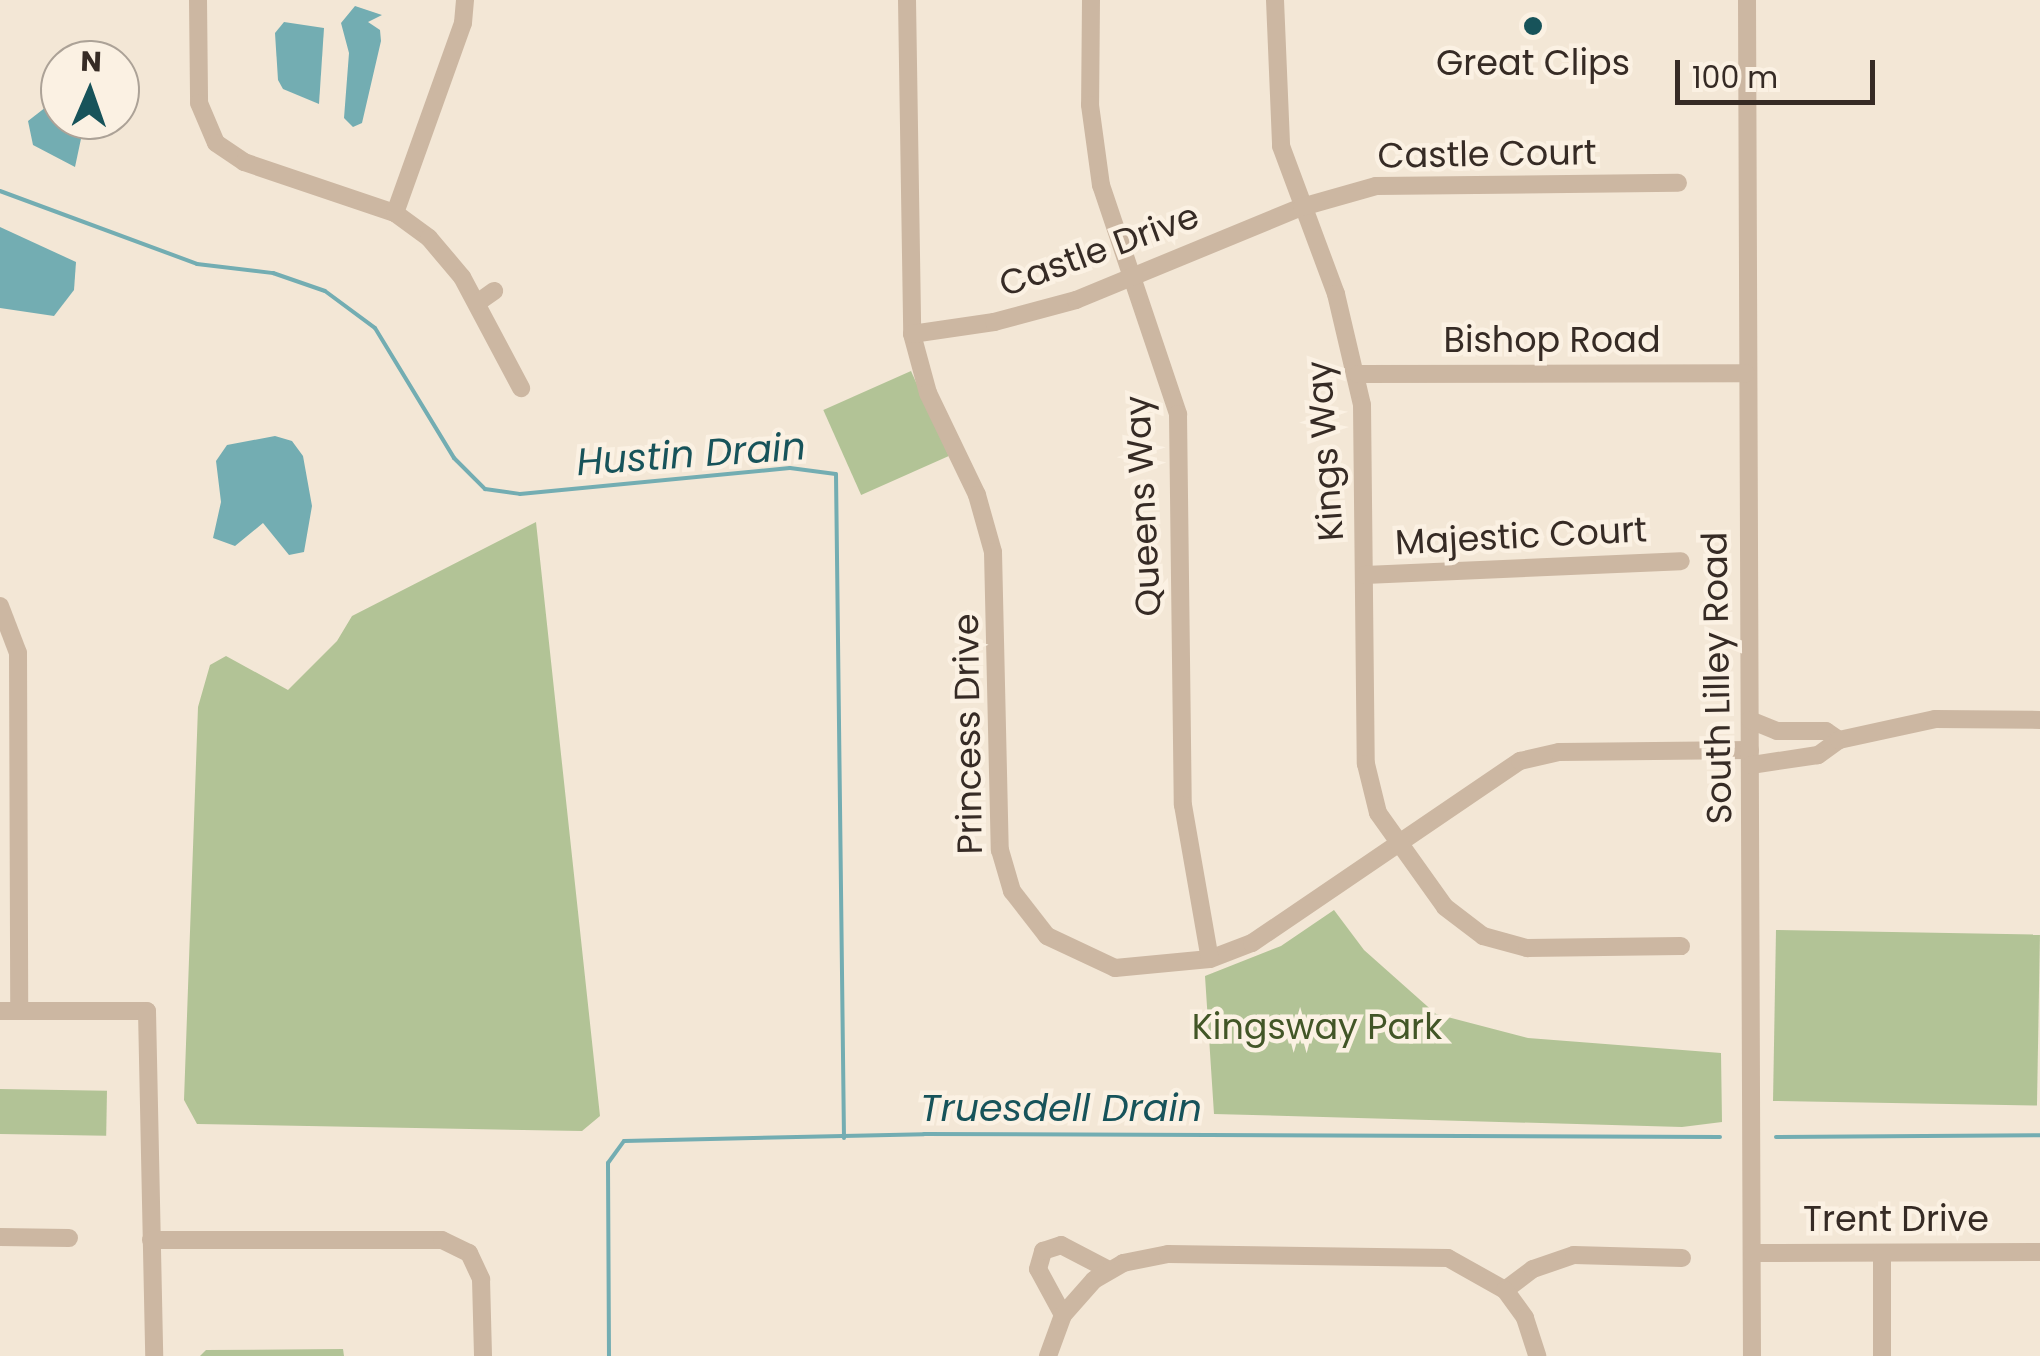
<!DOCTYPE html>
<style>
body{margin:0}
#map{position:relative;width:2040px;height:1356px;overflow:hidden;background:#f3e7d6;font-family:Poppins,sans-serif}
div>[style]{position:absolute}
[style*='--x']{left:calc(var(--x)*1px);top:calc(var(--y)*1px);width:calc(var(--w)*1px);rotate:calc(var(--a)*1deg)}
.green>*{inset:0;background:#b2c396;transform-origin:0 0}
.water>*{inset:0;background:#73adb2}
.stream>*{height:4px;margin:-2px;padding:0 2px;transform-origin:2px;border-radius:2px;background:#73adb2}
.minor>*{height:18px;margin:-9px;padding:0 9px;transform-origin:9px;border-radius:9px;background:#ccb7a2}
.dots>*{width:28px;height:28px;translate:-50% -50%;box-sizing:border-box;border:5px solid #fbf1e3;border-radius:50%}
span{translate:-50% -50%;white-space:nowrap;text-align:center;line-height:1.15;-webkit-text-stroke:9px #fbf1e3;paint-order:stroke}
.poi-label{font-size:35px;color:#362b25}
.street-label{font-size:35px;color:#362b25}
.park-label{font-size:35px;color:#425627}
.water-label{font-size:38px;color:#17535a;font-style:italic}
.north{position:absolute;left:40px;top:40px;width:100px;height:100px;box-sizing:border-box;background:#fbf1e3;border:2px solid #aca297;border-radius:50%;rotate:2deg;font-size:28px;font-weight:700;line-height:40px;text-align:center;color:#362b25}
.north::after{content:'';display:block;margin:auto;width:35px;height:45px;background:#17535a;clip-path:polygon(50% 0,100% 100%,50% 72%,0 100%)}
.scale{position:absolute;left:1675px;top:60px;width:200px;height:45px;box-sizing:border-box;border:5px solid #362b25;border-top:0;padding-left:12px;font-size:30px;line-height:35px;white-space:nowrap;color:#362b25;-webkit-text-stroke:8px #fbf1e3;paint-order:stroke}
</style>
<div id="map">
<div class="green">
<i style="left:911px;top:371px;width:93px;height:96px;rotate:66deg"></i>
<i style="clip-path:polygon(536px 522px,600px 1116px,582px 1131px,197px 1124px,184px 1100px,198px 707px,210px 665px,226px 656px,288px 690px,337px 641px,352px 616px)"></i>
<i style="clip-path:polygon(1334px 910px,1364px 950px,1436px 1014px,1528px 1038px,1721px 1053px,1722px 1122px,1682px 1127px,1214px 1114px,1205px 976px,1281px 946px)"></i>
<i style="left:1776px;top:930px;width:264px;height:171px;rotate:1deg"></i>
<i style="left:0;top:1089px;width:107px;height:45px;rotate:1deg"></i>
<i style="clip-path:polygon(343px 1349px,344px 1356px,200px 1356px,206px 1350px)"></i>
</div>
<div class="water">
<i style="clip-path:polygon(355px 6px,382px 15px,368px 22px,380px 30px,381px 41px,362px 123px,353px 127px,344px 118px,349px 53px,341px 23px)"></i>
<i style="clip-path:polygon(284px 22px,324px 28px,319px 104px,283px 89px,278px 80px,275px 33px)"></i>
<i style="clip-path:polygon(46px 107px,60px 111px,60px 120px,85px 120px,75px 167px,33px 145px,28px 121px)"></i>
<i style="clip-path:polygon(0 227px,76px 262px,74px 290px,54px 316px,0 308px)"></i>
<i style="clip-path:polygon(275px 436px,292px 441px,303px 456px,312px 506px,304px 552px,289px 555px,263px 523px,235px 546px,213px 538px,221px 502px,216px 461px,227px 445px)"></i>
</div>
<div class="stream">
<i style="--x:0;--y:191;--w:210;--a:20.3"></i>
<i style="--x:197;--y:264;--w:77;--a:6.8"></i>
<i style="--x:273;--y:273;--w:55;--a:19.1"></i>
<i style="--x:325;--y:291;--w:62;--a:36.5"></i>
<i style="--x:375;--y:328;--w:152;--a:58.7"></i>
<i style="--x:454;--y:458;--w:44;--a:45"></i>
<i style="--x:485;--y:489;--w:35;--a:8"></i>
<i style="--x:520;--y:494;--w:271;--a:-5.5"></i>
<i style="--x:790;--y:468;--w:46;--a:7.4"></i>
<i style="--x:836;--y:474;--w:664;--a:89.31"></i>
<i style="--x:1776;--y:1137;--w:264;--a:-0.4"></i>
<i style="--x:609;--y:1356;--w:193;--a:-90.3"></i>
<i style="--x:608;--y:1163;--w:27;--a:-54"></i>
<i style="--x:624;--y:1141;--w:300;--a:-1.3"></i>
<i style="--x:924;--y:1134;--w:796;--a:0.22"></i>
</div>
<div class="minor">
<i style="--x:198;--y:0;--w:103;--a:89.4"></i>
<i style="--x:199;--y:103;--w:43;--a:67"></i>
<i style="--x:216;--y:143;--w:34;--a:34"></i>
<i style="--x:244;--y:162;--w:159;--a:18.7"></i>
<i style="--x:395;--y:213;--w:42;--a:36.3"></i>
<i style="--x:429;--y:238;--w:51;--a:49.8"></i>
<i style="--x:462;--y:277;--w:126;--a:62"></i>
<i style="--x:907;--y:0;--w:334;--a:89.1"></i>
<i style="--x:912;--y:334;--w:61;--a:74.8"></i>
<i style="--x:928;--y:393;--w:113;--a:64.3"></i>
<i style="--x:977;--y:495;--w:59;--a:74.3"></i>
<i style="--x:993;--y:552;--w:298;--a:88.7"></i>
<i style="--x:1000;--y:850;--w:43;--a:73.7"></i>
<i style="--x:1012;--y:891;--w:57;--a:52.1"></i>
<i style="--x:1047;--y:936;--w:75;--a:25.2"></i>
<i style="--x:1115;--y:968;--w:95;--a:-5.4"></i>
<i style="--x:1210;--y:959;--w:45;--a:-20.9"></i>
<i style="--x:1252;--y:943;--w:324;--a:-34.2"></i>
<i style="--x:1520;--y:761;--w:40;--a:-13"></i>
<i style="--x:1559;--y:752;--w:191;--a:-0.6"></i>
<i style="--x:1091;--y:0;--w:105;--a:90.5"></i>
<i style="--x:1090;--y:105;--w:81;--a:82.2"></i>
<i style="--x:1101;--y:185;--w:242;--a:71.4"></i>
<i style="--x:1178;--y:414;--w:391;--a:89.3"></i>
<i style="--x:1183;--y:805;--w:156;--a:80.1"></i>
<i style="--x:1275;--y:0;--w:146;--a:87.6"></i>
<i style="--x:1281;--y:146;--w:158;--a:69.6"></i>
<i style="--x:1336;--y:294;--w:114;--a:76.8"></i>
<i style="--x:1362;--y:405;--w:359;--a:89.4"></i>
<i style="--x:1366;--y:764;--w:50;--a:76.2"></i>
<i style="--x:1378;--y:813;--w:115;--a:54.5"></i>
<i style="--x:1445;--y:907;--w:48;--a:37.3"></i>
<i style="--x:1483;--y:936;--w:46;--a:15.3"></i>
<i style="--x:1527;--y:948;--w:154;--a:-0.7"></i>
<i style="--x:1747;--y:0;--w:1356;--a:89.79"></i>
<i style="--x:395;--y:213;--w:202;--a:-70.3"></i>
<i style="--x:463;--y:23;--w:23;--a:-85"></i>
<i style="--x:477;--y:303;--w:21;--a:-35"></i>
<i style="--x:912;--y:334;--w:83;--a:-8.3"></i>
<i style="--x:994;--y:322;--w:85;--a:-15"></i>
<i style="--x:1076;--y:300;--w:244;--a:-22.4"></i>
<i style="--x:1302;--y:207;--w:77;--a:-15.8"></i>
<i style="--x:1376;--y:186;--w:302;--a:-0.6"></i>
<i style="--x:1358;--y:374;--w:388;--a:-0.1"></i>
<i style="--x:1365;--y:575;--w:316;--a:-2.5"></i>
<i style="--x:0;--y:606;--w:50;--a:69"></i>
<i style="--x:18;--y:653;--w:358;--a:89.8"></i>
<i style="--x:1750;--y:720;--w:29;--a:22"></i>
<i style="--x:1777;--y:731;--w:49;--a:0"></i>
<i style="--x:1826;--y:731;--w:16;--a:35"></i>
<i style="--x:1839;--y:740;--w:26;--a:144"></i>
<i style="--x:1818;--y:755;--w:68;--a:171.5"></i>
<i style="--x:1839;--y:740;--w:98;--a:-12.3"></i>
<i style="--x:1935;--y:719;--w:105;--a:0.5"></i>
<i style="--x:0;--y:1011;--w:147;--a:0"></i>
<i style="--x:147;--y:1011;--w:345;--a:88.8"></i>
<i style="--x:0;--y:1237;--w:69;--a:0.8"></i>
<i style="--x:151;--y:1240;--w:291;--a:0"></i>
<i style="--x:442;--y:1240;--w:30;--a:26"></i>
<i style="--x:469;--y:1253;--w:29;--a:65"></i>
<i style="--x:481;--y:1279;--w:77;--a:88.5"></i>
<i style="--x:1752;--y:1253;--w:288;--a:-0.2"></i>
<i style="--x:1882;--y:1253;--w:103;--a:90"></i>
<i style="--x:1505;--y:1290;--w:35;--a:-37"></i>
<i style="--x:1533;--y:1269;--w:43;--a:-18.9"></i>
<i style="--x:1574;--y:1255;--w:108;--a:1.6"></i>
<i style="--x:1063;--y:1315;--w:52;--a:-118.5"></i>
<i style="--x:1038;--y:1269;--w:19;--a:-74"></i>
<i style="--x:1043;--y:1251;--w:19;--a:-18"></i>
<i style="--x:1061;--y:1245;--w:54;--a:27.5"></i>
<i style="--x:1048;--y:1356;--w:44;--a:-69.9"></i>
<i style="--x:1063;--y:1315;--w:47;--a:-48.5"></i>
<i style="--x:1094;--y:1280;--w:34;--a:-30"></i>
<i style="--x:1123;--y:1263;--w:46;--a:-11.3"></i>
<i style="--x:1168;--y:1254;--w:280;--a:0.8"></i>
<i style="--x:1448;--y:1258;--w:65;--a:29.3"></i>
<i style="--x:1505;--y:1290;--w:34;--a:54"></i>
<i style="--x:1525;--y:1318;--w:40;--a:72"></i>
</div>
<div class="dots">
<i style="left:1533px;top:26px;background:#17535a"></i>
</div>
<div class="poi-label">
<span style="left:1533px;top:63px">Great Clips</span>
</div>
<div class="street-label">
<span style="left:1487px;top:154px;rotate:-1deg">Castle Court</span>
<span style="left:1099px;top:250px;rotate:-20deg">Castle Drive</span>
<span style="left:1552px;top:340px">Bishop Road</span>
<span style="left:1325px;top:451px;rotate:-94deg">Kings Way</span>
<span style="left:1143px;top:506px;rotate:-93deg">Queens Way</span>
<span style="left:1521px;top:536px;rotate:-3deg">Majestic Court</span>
<span style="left:1717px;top:678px;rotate:-91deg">South Lilley Road</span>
<span style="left:968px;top:734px;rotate:-91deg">Princess Drive</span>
<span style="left:1896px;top:1219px">Trent Drive</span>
</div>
<div class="park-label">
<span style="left:1317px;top:1027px">Kingsway Park</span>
</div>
<div class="water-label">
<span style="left:691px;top:454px;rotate:-4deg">Hustin Drain</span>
<span style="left:1061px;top:1108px">Truesdell Drain</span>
</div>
<div class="north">N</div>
<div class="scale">100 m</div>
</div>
